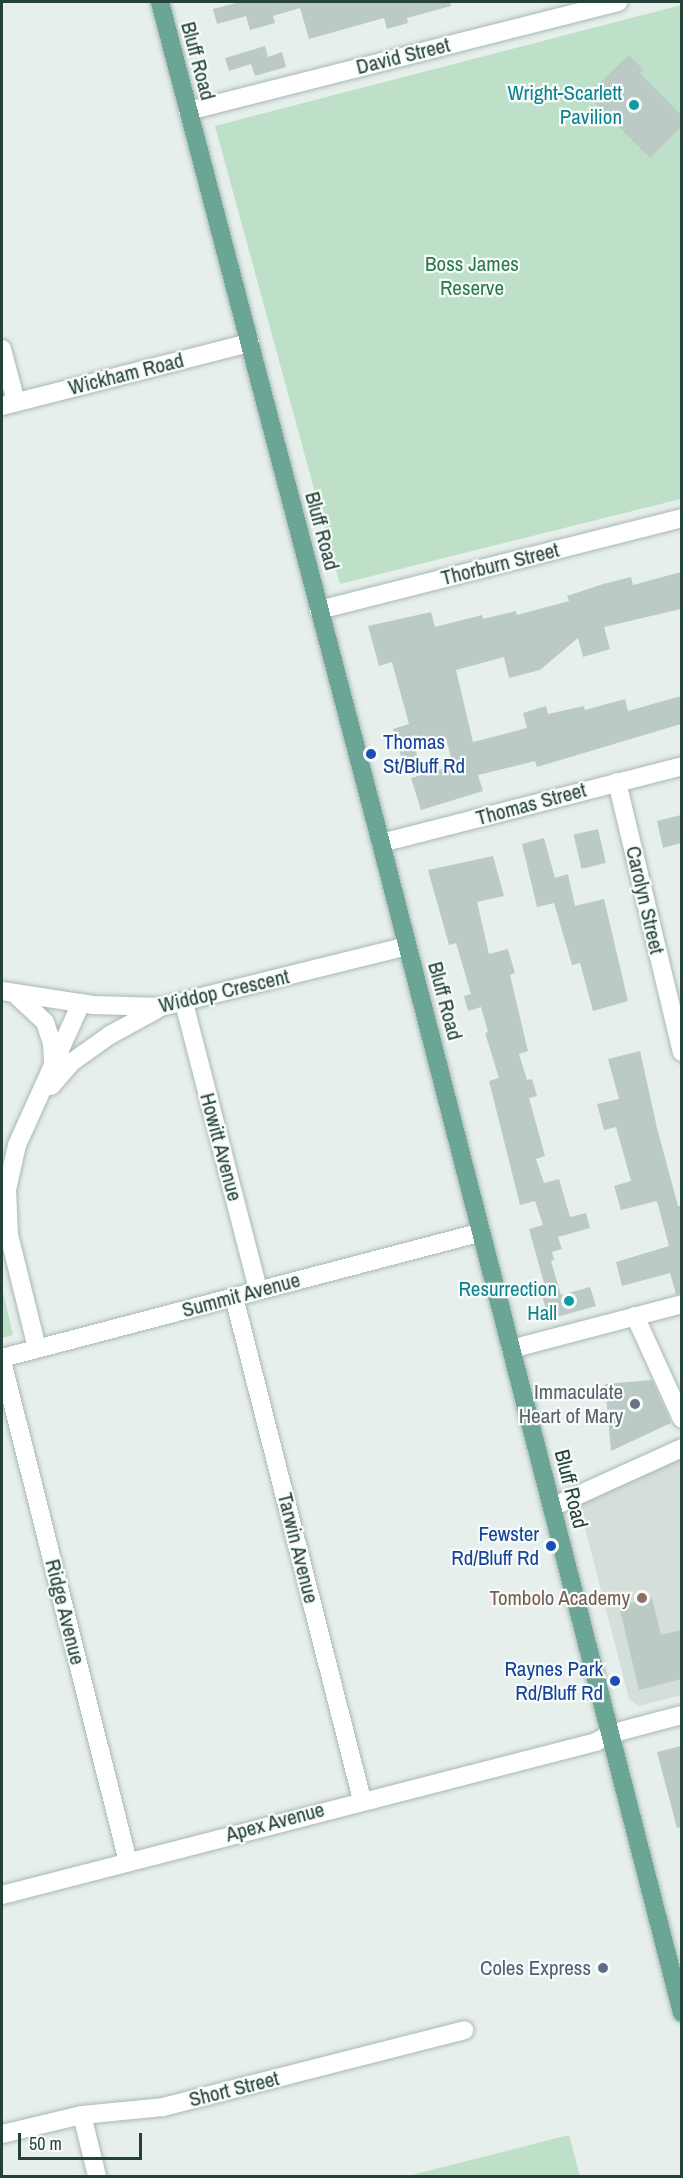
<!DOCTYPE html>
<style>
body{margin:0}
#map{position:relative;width:683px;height:2178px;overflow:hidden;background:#e6efeb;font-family:"Archivo Narrow",sans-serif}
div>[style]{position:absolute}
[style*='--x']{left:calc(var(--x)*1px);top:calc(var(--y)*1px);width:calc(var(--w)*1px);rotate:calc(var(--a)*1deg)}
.built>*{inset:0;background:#d4dfda}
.green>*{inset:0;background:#bfe0c8}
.building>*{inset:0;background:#bbcac4;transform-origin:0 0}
.roads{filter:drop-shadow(0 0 2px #a8b8b2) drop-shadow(0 0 2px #a8b8b2)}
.minor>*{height:18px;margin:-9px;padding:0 9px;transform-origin:9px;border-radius:9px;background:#fff}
.major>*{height:18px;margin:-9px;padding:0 9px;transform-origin:9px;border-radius:9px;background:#6aa596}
.dots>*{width:16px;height:16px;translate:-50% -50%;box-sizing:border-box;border:3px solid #f7fbf9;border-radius:50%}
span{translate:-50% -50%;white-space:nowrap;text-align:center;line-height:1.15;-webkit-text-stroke:4.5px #f7fbf9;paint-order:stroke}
.street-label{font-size:21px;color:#24423a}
.culture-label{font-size:21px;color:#0d838f}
.right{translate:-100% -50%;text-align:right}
.park-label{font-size:21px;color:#2d7a4b}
.transit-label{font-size:21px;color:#164399}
.left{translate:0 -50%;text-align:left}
.worship-label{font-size:21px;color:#5b616d}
.education-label{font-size:21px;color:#785e54}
.service-label{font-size:21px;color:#4e5e75}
.frame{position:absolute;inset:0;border:3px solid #24423a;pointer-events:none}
.scale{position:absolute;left:18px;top:2133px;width:124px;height:27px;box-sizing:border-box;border:3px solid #24423a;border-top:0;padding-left:8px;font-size:18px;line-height:21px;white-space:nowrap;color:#24423a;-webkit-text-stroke:4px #f7fbf9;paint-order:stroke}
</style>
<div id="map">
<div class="built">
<i style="clip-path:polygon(681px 1457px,681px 1695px,639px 1706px,629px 1699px,578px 1501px)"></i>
</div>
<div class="green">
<i style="clip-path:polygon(681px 5px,681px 499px,340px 584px,215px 126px)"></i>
<i style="clip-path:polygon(2px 1288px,13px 1335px,2px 1338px)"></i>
<i style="clip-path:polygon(569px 2135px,580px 2176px,408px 2176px)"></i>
</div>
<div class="building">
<i style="clip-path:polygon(240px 2px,450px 2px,451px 6px,407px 18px,408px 23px,387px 29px,384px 18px,309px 39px,300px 8px,273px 16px,275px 23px,250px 30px,246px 16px,217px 24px,213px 9px)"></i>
<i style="clip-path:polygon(265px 46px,268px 57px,282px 52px,286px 67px,255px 76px,251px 64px,229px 71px,225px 58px)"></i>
<i style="clip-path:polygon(629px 55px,644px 70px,640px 73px,681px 115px,681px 127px,650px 158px,587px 95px)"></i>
<i style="clip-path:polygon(681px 572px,681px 609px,604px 627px,610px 649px,583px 657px,578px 638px,540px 670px,509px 678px,504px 657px,456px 670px,473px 742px,527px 728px,523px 713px,546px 706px,548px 714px,584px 706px,585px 710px,625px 699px,628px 711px,681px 696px,681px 724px,537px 767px,535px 761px,478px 775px,483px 791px,421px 810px,411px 778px,453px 766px,446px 738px,415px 747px,418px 760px,403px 764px,393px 729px,409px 724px,392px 662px,379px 666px,368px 626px,431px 612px,435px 627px,482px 615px,483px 619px,516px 611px,517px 615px,569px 601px,567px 596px,603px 584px,631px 577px,633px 585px)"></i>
<i style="clip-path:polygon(681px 815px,681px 843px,663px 848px,657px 821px)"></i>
<i style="left:598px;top:829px;width:35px;height:25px;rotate:77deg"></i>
<i style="clip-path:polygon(544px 838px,555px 878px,568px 874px,575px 906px,604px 899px,628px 1001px,593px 1011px,580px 963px,572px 965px,554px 903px,537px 907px,522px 844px)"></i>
<i style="clip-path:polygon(493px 856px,504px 896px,477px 902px,489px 954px,508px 949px,515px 973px,510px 975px,528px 1051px,519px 1054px,527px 1080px,532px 1079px,537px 1096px,529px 1098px,545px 1156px,536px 1159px,544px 1183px,559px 1179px,570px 1217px,586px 1213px,590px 1228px,558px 1237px,562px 1249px,552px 1252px,554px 1260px,551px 1261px,561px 1295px,590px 1287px,596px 1306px,549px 1319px,540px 1289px,545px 1287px,529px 1229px,543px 1225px,535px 1201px,520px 1205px,489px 1081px,499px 1078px,485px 1033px,488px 1032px,481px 1007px,468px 1011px,464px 996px,471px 994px,456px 943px,449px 945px,428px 870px)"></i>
<i style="clip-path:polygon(640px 1051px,657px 1128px,678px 1206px,681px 1206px,681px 1293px,676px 1294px,670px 1273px,622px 1286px,616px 1262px,669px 1246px,657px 1201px,621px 1210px,614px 1186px,631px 1181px,616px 1127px,604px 1130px,597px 1104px,619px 1099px,608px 1059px)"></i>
<i style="clip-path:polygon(652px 1380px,671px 1423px,611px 1451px,605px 1384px)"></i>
<i style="clip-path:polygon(652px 1598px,661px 1635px,681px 1630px,681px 1679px,639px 1690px,619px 1606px)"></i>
<i style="clip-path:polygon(681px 1746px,681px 1827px,677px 1828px,657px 1752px)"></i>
</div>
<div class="roads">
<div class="minor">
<i style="--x:188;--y:111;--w:444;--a:-14.2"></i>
<i style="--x:2;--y:349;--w:55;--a:75.2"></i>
<i style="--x:2;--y:406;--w:256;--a:-14.3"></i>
<i style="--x:319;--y:610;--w:374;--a:-14.2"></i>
<i style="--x:617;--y:782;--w:278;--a:76.5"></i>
<i style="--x:381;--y:843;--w:311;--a:-14.3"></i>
<i style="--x:2;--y:991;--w:93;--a:8.7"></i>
<i style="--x:94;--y:1005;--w:67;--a:1.7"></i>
<i style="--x:161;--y:1007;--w:253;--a:-13.9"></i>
<i style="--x:14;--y:993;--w:42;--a:43.1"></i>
<i style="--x:45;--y:1022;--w:22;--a:72"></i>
<i style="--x:52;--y:1043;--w:21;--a:87"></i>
<i style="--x:184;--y:1003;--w:296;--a:75.5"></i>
<i style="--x:51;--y:1086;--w:32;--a:-49"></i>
<i style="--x:72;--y:1062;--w:47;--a:-35.4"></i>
<i style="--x:110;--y:1035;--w:52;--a:-28.5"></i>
<i style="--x:234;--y:1297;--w:519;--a:75.72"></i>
<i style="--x:635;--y:1316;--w:113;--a:65.5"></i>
<i style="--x:37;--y:1348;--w:116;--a:-103.9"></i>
<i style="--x:9;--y:1235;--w:45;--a:-92.5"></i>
<i style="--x:7;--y:1190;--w:46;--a:-77.5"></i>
<i style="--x:17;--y:1145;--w:156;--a:-65.7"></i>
<i style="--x:511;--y:1349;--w:177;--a:-14.7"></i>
<i style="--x:2;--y:1358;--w:495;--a:-14.7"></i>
<i style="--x:2;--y:1361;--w:517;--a:75.88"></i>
<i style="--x:552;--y:1507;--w:143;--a:-24.4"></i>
<i style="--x:2;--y:1895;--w:613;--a:-14.44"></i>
<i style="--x:596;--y:1742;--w:16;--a:-30"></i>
<i style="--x:610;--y:1734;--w:74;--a:-14.8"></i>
<i style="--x:82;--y:2115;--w:63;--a:76.2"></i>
<i style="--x:2;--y:2134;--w:82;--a:-13.4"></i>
<i style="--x:82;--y:2115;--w:81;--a:-5.6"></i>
<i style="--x:163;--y:2107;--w:311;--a:-14.3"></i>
</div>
<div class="major">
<i style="--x:160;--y:2;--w:870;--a:75.28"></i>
<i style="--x:381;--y:843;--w:1208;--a:75.57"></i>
</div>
</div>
<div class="dots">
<i style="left:634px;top:105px;background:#0f9aa8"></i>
<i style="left:371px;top:754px;background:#1a4fb4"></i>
<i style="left:569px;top:1301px;background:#0f9aa8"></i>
<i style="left:635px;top:1404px;background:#6b7280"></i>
<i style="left:551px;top:1546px;background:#1a4fb4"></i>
<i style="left:642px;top:1598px;background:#8d6e63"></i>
<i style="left:615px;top:1681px;background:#1a4fb4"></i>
<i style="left:603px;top:1968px;background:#5c6f8a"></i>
</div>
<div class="street-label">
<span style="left:403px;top:56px;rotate:-14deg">David Street</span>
<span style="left:198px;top:61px;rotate:75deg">Bluff Road</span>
<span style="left:126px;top:374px;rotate:-14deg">Wickham Road</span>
<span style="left:322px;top:531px;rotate:75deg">Bluff Road</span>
<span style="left:500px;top:564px;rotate:-14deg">Thorburn Street</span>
<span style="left:531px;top:804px;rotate:-15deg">Thomas Street</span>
<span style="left:645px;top:900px;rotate:77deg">Carolyn Street</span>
<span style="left:224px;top:991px;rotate:-13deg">Widdop Crescent</span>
<span style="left:445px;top:1001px;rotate:75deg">Bluff Road</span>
<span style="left:221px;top:1147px;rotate:75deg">Howitt Avenue</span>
<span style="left:241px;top:1295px;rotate:-15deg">Summit Avenue</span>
<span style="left:571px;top:1489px;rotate:76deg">Bluff Road</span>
<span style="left:298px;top:1548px;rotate:76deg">Tarwin Avenue</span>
<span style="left:65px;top:1612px;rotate:76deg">Ridge Avenue</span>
<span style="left:275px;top:1822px;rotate:-15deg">Apex Avenue</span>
<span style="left:234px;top:2089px;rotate:-14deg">Short Street</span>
</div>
<div class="culture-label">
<span class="right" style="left:622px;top:105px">Wright-Scarlett<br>Pavilion</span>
<span class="right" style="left:557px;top:1301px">Resurrection<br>Hall</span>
</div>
<div class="park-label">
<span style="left:472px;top:276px">Boss James<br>Reserve</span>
</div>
<div class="transit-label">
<span class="left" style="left:383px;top:754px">Thomas<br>St/Bluff Rd</span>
<span class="right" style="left:539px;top:1546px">Fewster<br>Rd/Bluff Rd</span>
<span class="right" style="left:603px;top:1681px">Raynes Park<br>Rd/Bluff Rd</span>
</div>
<div class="worship-label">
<span class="right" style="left:623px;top:1404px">Immaculate<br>Heart of Mary</span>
</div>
<div class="education-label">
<span class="right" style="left:630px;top:1598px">Tombolo Academy</span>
</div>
<div class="service-label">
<span class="right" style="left:591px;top:1968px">Coles Express</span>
</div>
<div class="frame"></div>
<div class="scale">50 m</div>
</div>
